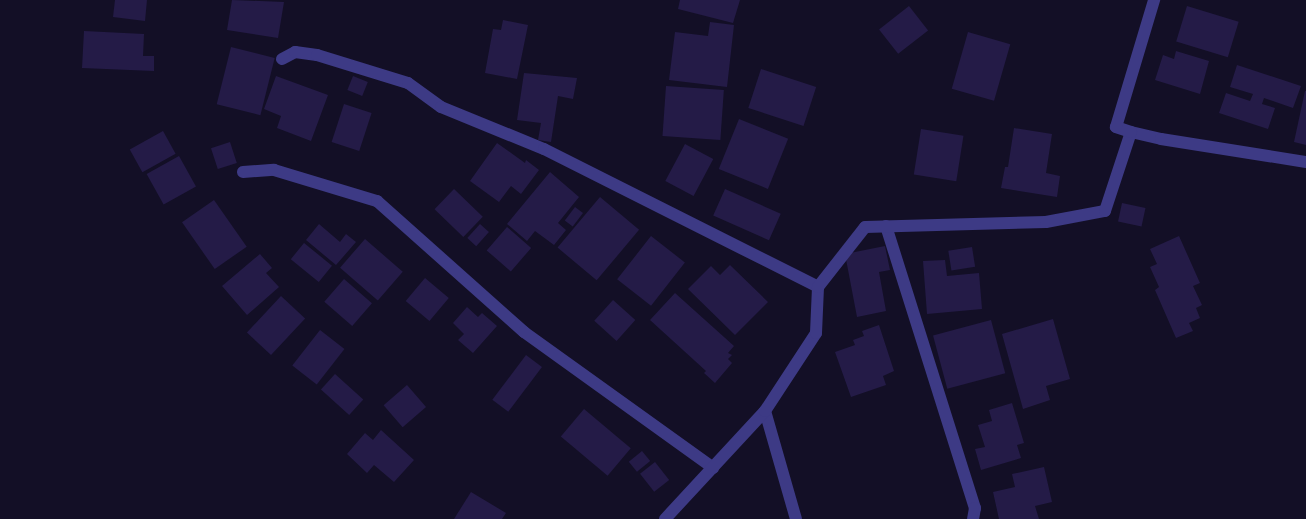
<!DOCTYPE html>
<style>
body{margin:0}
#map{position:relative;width:1306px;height:519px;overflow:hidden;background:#130f26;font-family:Poppins,sans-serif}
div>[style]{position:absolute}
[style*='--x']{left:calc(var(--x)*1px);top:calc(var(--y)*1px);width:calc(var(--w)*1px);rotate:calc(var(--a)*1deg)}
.building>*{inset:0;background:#241b47;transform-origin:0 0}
.minor>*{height:12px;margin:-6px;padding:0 6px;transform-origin:6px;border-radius:6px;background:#3d3a85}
span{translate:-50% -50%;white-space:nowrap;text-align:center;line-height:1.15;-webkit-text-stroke:4px #130f26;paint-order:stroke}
</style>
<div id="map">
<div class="building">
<i style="clip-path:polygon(115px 0,147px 0,145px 21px,113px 17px)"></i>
<i style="clip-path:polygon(232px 0,284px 2px,278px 38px,227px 30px)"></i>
<i style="clip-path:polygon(680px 0,740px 0,733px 23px,678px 9px)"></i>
<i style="left:909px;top:6px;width:31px;height:38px;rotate:52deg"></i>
<i style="left:1187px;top:6px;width:54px;height:37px;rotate:17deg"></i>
<i style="clip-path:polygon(503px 20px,528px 25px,517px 79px,485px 73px,493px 29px,501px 30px)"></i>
<i style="clip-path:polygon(710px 22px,734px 25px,727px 87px,669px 80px,675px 32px,708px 36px)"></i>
<i style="clip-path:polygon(84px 31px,144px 34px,143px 56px,154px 56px,154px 71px,82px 68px)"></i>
<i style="left:968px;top:32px;width:44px;height:59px;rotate:16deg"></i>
<i style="left:231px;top:47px;width:45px;height:59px;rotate:14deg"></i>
<i style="clip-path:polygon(1176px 51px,1209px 61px,1200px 94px,1155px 80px,1163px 55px,1174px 59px)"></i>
<i style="clip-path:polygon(1237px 65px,1301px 86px,1293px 108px,1264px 98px,1262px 104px,1275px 108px,1268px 129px,1219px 113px,1226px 93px,1250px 101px,1253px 94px,1230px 87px)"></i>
<i style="left:761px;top:69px;width:58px;height:41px;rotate:18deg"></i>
<i style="clip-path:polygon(524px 73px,577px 78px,573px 99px,558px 96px,551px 142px,538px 140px,541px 123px,517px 120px)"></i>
<i style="clip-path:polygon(276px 76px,328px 95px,311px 141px,277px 128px,281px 116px,264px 109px)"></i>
<i style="left:353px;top:76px;width:16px;height:15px;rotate:22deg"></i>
<i style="left:666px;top:86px;width:58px;height:50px;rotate:4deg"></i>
<i style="clip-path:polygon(1305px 91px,1306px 91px,1306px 145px,1294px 142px)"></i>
<i style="left:344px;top:104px;width:29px;height:40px;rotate:18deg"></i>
<i style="left:739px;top:119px;width:53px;height:54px;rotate:22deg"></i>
<i style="clip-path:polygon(1014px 128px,1052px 134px,1046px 173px,1060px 176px,1057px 197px,1001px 188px,1005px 167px,1008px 167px)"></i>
<i style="left:921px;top:129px;width:43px;height:46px;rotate:9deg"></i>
<i style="left:163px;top:131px;width:26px;height:38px;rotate:61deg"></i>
<i style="left:230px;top:142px;width:22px;height:20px;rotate:72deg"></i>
<i style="clip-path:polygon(497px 143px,525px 163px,526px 160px,539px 170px,521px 194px,511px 186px,499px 202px,470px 181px)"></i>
<i style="left:685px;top:144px;width:32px;height:42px;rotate:28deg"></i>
<i style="left:179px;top:156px;width:35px;height:37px;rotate:61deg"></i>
<i style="clip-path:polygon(550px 172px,579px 197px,558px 223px,566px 230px,554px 245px,535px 231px,527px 241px,507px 224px)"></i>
<i style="left:454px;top:189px;width:40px;height:28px;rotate:44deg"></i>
<i style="left:725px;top:189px;width:61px;height:29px;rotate:24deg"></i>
<i style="left:600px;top:197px;width:51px;height:66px;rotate:40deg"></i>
<i style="left:214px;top:200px;width:57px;height:39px;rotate:55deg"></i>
<i style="left:1122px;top:203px;width:24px;height:19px;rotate:12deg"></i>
<i style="left:575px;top:207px;width:10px;height:17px;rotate:37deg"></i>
<i style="clip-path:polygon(319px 224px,340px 242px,346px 234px,356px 242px,336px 265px,306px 240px)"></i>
<i style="left:480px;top:224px;width:12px;height:19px;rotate:42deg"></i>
<i style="left:507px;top:227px;width:32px;height:31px;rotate:41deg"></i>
<i style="left:651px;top:236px;width:43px;height:55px;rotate:38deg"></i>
<i style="clip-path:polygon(1179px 236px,1200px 283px,1193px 286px,1202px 305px,1196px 308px,1200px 318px,1189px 323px,1193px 331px,1176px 338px,1155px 290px,1159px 287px,1150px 267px,1157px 264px,1150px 249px)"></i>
<i style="left:365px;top:239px;width:50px;height:38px;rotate:41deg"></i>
<i style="left:304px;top:243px;width:36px;height:21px;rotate:39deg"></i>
<i style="clip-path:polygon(885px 246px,890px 270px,879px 272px,886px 311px,857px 317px,845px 254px)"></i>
<i style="left:972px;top:247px;width:20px;height:24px;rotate:81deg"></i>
<i style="clip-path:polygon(260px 254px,272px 268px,266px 273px,279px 287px,247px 315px,222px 286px)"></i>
<i style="clip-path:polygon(945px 260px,947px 276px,979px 273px,982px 309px,927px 314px,923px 261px)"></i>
<i style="clip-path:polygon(730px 265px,768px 302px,735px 335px,688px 289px,711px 266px,720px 275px)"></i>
<i style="left:425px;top:278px;width:31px;height:30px;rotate:40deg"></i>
<i style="left:344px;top:279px;width:37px;height:30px;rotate:41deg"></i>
<i style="clip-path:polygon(675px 293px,734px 346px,728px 353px,732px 355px,728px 359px,732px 363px,715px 383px,704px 373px,706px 371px,650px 320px)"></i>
<i style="left:281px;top:296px;width:33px;height:50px;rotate:43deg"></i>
<i style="left:613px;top:300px;width:30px;height:28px;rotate:42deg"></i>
<i style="clip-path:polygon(467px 307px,478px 317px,482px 313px,497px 326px,473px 353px,458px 340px,464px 334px,453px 323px)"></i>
<i style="clip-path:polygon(1053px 319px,1070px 379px,1046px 386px,1050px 400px,1023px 409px,1002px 334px)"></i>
<i style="left:991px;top:320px;width:55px;height:60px;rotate:75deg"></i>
<i style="clip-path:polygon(879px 325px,894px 371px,883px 376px,886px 385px,851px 397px,835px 352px,855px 345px,853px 340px,864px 336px,862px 331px)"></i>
<i style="left:320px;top:330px;width:31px;height:45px;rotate:38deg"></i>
<i style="left:526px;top:355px;width:20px;height:56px;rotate:37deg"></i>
<i style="left:335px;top:374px;width:38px;height:21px;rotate:42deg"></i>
<i style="left:407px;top:385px;width:29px;height:31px;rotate:49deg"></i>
<i style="clip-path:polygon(1012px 403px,1024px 443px,1017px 445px,1021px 458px,981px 470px,975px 449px,985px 447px,978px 425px,992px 421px,989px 410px)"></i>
<i style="left:584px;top:409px;width:61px;height:36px;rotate:40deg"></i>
<i style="clip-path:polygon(381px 430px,414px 460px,394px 482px,374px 465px,367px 473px,347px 454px,365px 433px,373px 440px)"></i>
<i style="left:642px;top:451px;width:13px;height:17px;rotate:51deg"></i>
<i style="left:655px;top:462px;width:23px;height:19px;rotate:52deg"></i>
<i style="clip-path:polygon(1044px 467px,1052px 502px,1035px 506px,1039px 519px,999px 519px,993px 492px,1015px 487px,1012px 474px)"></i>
<i style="clip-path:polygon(471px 492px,506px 513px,502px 519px,454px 519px)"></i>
</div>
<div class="minor">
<i style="--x:282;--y:59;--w:15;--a:-28"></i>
<i style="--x:295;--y:52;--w:22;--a:8"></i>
<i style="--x:317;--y:55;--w:95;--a:17.1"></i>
<i style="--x:408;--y:83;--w:41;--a:36"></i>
<i style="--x:441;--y:107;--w:111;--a:22.2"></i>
<i style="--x:544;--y:149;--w:307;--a:26.7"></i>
<i style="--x:1131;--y:132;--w:31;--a:13"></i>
<i style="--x:1161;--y:139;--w:147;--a:9"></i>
<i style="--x:243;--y:172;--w:31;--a:-4"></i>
<i style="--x:274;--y:170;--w:108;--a:16.8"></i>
<i style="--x:377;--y:201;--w:197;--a:41.7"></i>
<i style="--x:524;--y:332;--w:233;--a:35.7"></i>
<i style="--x:886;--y:226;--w:296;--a:72.5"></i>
<i style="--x:975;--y:508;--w:11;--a:100"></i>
<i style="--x:765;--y:411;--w:112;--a:74"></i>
<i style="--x:665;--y:519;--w:147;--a:-47.2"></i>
<i style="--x:765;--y:411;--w:93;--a:-56.8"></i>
<i style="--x:816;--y:333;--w:46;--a:-87.5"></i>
<i style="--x:818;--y:287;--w:76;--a:-51.9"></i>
<i style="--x:865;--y:227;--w:181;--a:-1.6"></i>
<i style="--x:1046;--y:222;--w:60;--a:-10.6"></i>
<i style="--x:1105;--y:211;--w:83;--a:-71.8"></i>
<i style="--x:1131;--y:132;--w:16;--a:-162"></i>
<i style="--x:1116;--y:127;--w:133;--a:-73.3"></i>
</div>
</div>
